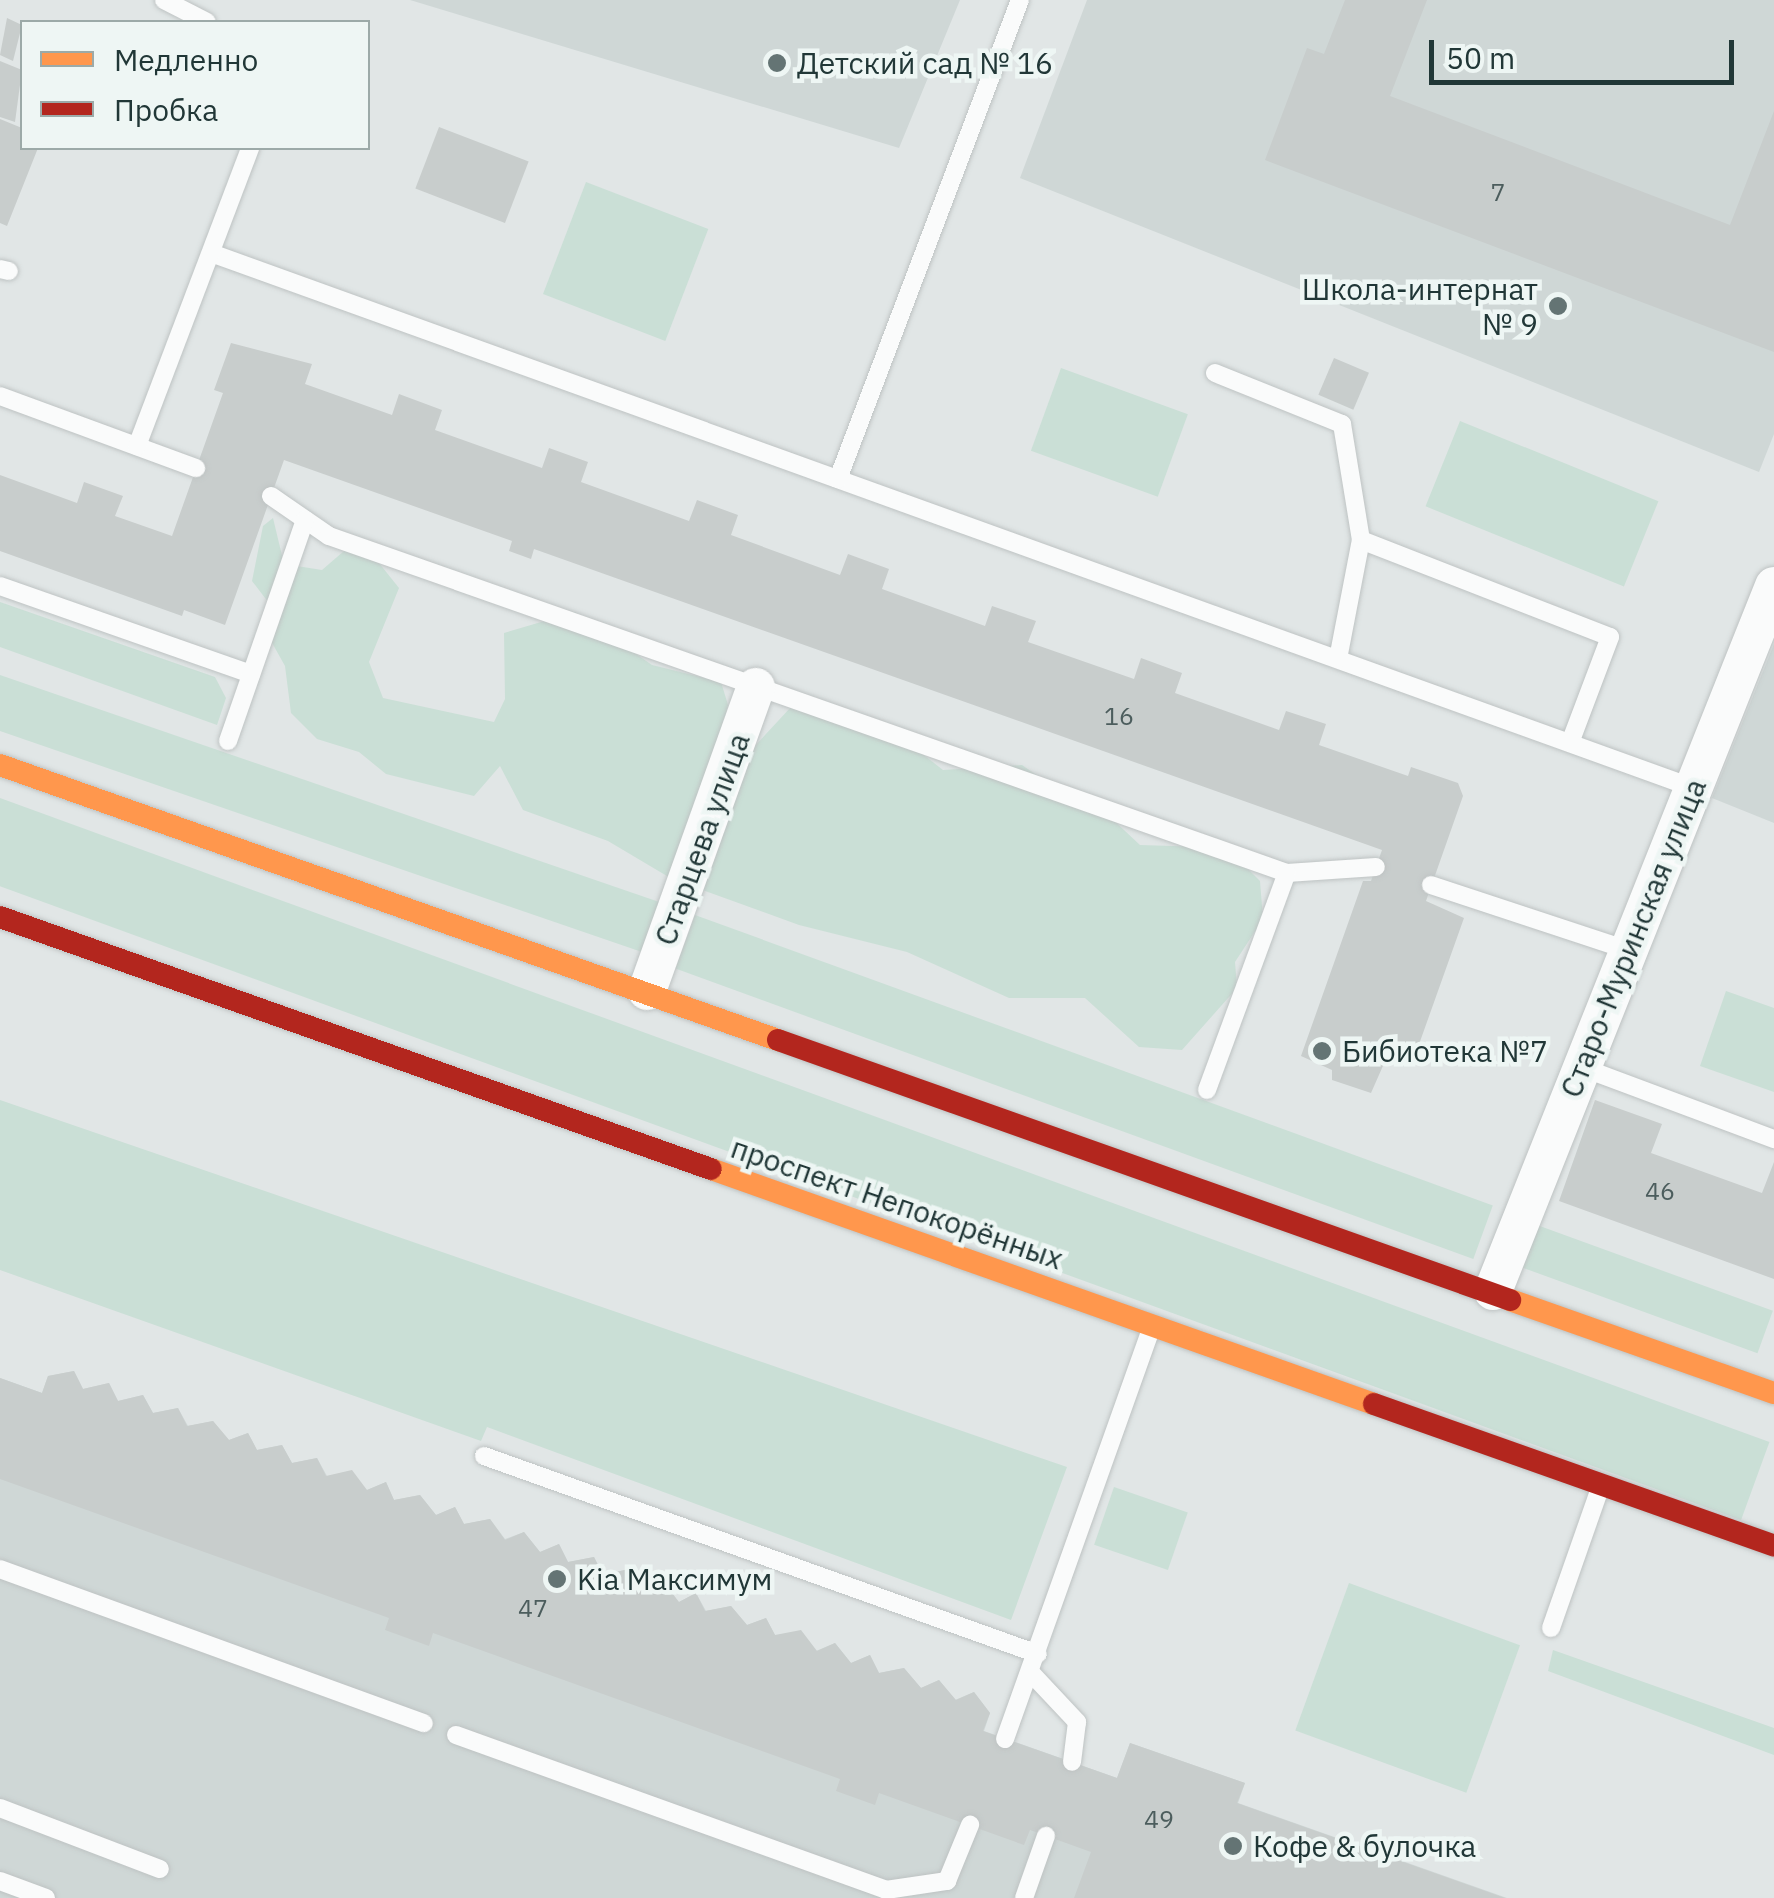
<!DOCTYPE html>
<meta charset="utf-8">
<style>
body{margin:0}
#map{position:relative;width:1774px;height:1898px;overflow:hidden;background:#e1e6e6;font-family:"IBM Plex Sans",sans-serif}
div>[style]{position:absolute}
[style*='--x']{left:calc(var(--x)*1px);top:calc(var(--y)*1px);width:calc(var(--w)*1px);rotate:calc(var(--a)*1deg)}
.built>*{inset:0;background:#cfd7d6}
.green>*{inset:0;background:#cadfd6;transform-origin:0 0}
.building>*{inset:0;background:#c8cdcc;transform-origin:0 0}
.roads{filter:drop-shadow(0 0 2px #bec3c3) drop-shadow(0 0 2px #bec3c3)}
.lane>*{height:18px;margin:-9px;padding:0 9px;transform-origin:9px;border-radius:9px;background:#fafbfb}
.street>*{height:38px;margin:-19px;padding:0 19px;transform-origin:19px;border-radius:19px;background:#fafbfb}
.slow>*{height:22px;margin:-11px;padding:0 11px;transform-origin:11px;border-radius:11px;background:#ff974d}
.jam>*{height:22px;margin:-11px;padding:0 11px;transform-origin:11px;border-radius:11px;background:#b3261e}
.dots>*{width:28px;height:28px;translate:-50% -50%;box-sizing:border-box;border:5px solid #eef6f4;border-radius:50%}
span{translate:-50% -50%;white-space:nowrap;text-align:center;line-height:1.15;-webkit-text-stroke:9px #eef6f4;paint-order:stroke}
.number-label{font-size:25px;color:#4c5d5d}
.number-label span{-webkit-text-stroke-width:0}
.poi-label{font-size:30px;color:#213737}
.left{translate:0 -50%;text-align:left}
.right{translate:-100% -50%;text-align:right}
.street-label{font-size:30px;color:#213737}
.legend{position:absolute;left:20px;top:20px;width:350px;height:130px;box-sizing:border-box;background:#eef6f4;border:2px solid #9caaa8;margin:0;padding:12px 18px;list-style:none;font-size:30px;color:#213737}
.legend li{display:flex;align-items:center;gap:20px;height:50px}
.legend b{width:50px;border:2px solid #9caaa8}
.scale{position:absolute;left:1429px;top:40px;width:305px;height:45px;box-sizing:border-box;border:5px solid #213737;border-top:0;padding-left:12px;font-size:30px;line-height:35px;white-space:nowrap;color:#213737;-webkit-text-stroke:8px #eef6f4;paint-order:stroke}
</style>
<div id="map">
<div class="built">
<i style="clip-path:polygon(410px 0,960px 0,899px 148px)"></i>
<i style="clip-path:polygon(1087px 0,1774px 0,1774px 434px,1759px 472px,1020px 178px)"></i>
<i style="clip-path:polygon(1774px 644px,1774px 823px,1712px 798px)"></i>
<i style="clip-path:polygon(74px 1371px,83px 1389px,109px 1383px,118px 1401px,143px 1395px,153px 1413px,178px 1408px,188px 1426px,213px 1421px,229px 1440px,248px 1433px,257px 1450px,282px 1445px,292px 1463px,317px 1458px,327px 1476px,367px 1490px,386px 1482px,394px 1500px,420px 1495px,436px 1515px,455px 1507px,464px 1524px,490px 1519px,505px 1539px,524px 1532px,540px 1552px,559px 1544px,568px 1562px,594px 1557px,603px 1575px,629px 1569px,638px 1587px,679px 1602px,696px 1593px,706px 1611px,731px 1606px,747px 1625px,766px 1618px,775px 1635px,816px 1651px,835px 1643px,851px 1663px,870px 1655px,879px 1673px,904px 1668px,921px 1688px,939px 1680px,955px 1700px,974px 1692px,990px 1713px,984px 1731px,1117px 1778px,1130px 1743px,1245px 1783px,1238px 1803px,1507px 1898px,0 1898px,0 1378px,42px 1393px,48px 1376px)"></i>
</div>
<div class="green">
<i style="left:586px;top:182px;width:131px;height:120px;rotate:21deg"></i>
<i style="left:1061px;top:368px;width:135px;height:88px;rotate:20deg"></i>
<i style="left:1460px;top:421px;width:214px;height:92px;rotate:22deg"></i>
<i style="clip-path:polygon(273px 518px,284px 564px,322px 570px,359px 538px,399px 588px,369px 662px,383px 698px,494px 722px,505px 699px,504px 633px,575px 612px,652px 665px,721px 682px,728px 705px,719px 743px,729px 749px,754px 747px,791px 707px,911px 745px,943px 770px,1022px 765px,1067px 796px,1093px 801px,1140px 845px,1206px 847px,1242px 863px,1260px 881px,1263px 919px,1235px 962px,1237px 988px,1182px 1050px,1139px 1047px,1085px 998px,1009px 998px,907px 952px,799px 925px,672px 879px,608px 841px,523px 810px,500px 766px,474px 796px,386px 774px,359px 752px,317px 739px,291px 713px,285px 666px,271px 641px,278px 615px,252px 581px,263px 526px)"></i>
<i style="clip-path:polygon(0 602px,215px 677px,226px 698px,217px 725px,0 647px)"></i>
<i style="left:0;top:675px;width:701px;height:53px;rotate:19deg"></i>
<i style="left:0;top:798px;width:1883px;height:83px;rotate:20deg"></i>
<i style="left:695px;top:915px;width:849px;height:57px;rotate:20deg"></i>
<i style="clip-path:polygon(1726px 991px,1774px 1008px,1774px 1092px,1700px 1066px)"></i>
<i style="clip-path:polygon(0 1100px,1067px 1467px,1011px 1620px,487px 1427px,481px 1441px,0 1270px)"></i>
<i style="left:1537px;top:1225px;width:251px;height:45px;rotate:20deg"></i>
<i style="left:1114px;top:1487px;width:78px;height:61px;rotate:19deg"></i>
<i style="left:1349px;top:1583px;width:182px;height:157px;rotate:20deg"></i>
<i style="clip-path:polygon(1553px 1650px,1774px 1728px,1774px 1755px,1548px 1671px)"></i>
</div>
<div class="building">
<i style="clip-path:polygon(1345px 0,1427px 0,1390px 96px,1730px 225px,1774px 111px,1774px 352px,1265px 160px,1307px 48px,1324px 54px)"></i>
<i style="clip-path:polygon(7px 18px,22px 25px,13px 61px,0 55px)"></i>
<i style="clip-path:polygon(0 61px,22px 70px,15px 122px,0 117px)"></i>
<i style="clip-path:polygon(0 119px,22px 128px,22px 148px,38px 148px,7px 226px,0 223px)"></i>
<i style="left:439px;top:127px;width:96px;height:66px;rotate:21deg"></i>
<i style="clip-path:polygon(231px 343px,312px 364px,305px 384px,392px 415px,399px 394px,442px 410px,435px 430px,542px 468px,549px 448px,588px 462px,581px 482px,689px 521px,697px 500px,738px 515px,731px 535px,840px 575px,848px 554px,889px 569px,882px 589px,985px 626px,992px 606px,1036px 621px,1028px 642px,1134px 679px,1141px 658px,1182px 673px,1175px 693px,1279px 730px,1286px 711px,1326px 724px,1319px 745px,1408px 776px,1411px 767px,1458px 783px,1463px 796px,1426px 901px,1464px 918px,1412px 1064px,1386px 1059px,1371px 1093px,1332px 1080px,1332px 1070px,1301px 1056px,1363px 881px,1371px 881px,1382px 850px,534px 549px,531px 559px,509px 551px,512px 541px,284px 460px,225px 625px,184px 610px,182px 616px,0 551px,0 475px,77px 503px,84px 482px,123px 496px,115px 516px,172px 536px,223px 393px,214px 390px)"></i>
<i style="left:1334px;top:358px;width:38px;height:40px;rotate:23deg"></i>
<i style="clip-path:polygon(1595px 1100px,1662px 1124px,1651px 1153px,1762px 1193px,1774px 1162px,1774px 1279px,1559px 1201px)"></i>
<i style="clip-path:polygon(74px 1371px,83px 1389px,109px 1383px,118px 1401px,143px 1395px,153px 1413px,178px 1408px,187px 1426px,213px 1421px,229px 1440px,248px 1433px,257px 1450px,282px 1445px,292px 1463px,317px 1458px,326px 1476px,352px 1470px,367px 1490px,386px 1482px,394px 1500px,420px 1495px,436px 1515px,455px 1507px,464px 1524px,490px 1519px,505px 1540px,524px 1532px,540px 1552px,559px 1544px,568px 1562px,594px 1557px,603px 1575px,629px 1569px,638px 1587px,663px 1581px,679px 1602px,696px 1593px,705px 1611px,731px 1606px,747px 1625px,766px 1618px,775px 1635px,801px 1630px,817px 1651px,835px 1643px,851px 1663px,870px 1655px,879px 1673px,904px 1668px,921px 1688px,939px 1680px,956px 1700px,974px 1692px,990px 1713px,983px 1731px,1117px 1778px,1130px 1743px,1245px 1783px,1237px 1803px,1505px 1898px,1074px 1898px,1091px 1852px,1030px 1830px,1024px 1845px,879px 1793px,875px 1805px,836px 1791px,840px 1779px,433px 1633px,429px 1646px,385px 1630px,389px 1618px,0 1479px,0 1378px,42px 1393px,48px 1376px)"></i>
</div>
<div class="roads">
<div class="lane">
<i style="--x:164;--y:0;--w:48;--a:27.1"></i>
<i style="--x:211;--y:253;--w:1577;--a:19.84"></i>
<i style="--x:0;--y:269;--w:9;--a:13"></i>
<i style="--x:1215;--y:373;--w:137;--a:21.9"></i>
<i style="--x:1342;--y:424;--w:118;--a:80.7"></i>
<i style="--x:0;--y:396;--w:209;--a:20.2"></i>
<i style="--x:137;--y:446;--w:319;--a:-69.2"></i>
<i style="--x:838;--y:479;--w:512;--a:-69.2"></i>
<i style="--x:271;--y:496;--w:70;--a:34.6"></i>
<i style="--x:329;--y:536;--w:1016;--a:19.38"></i>
<i style="--x:1287;--y:873;--w:89;--a:-3.9"></i>
<i style="--x:0;--y:586;--w:266;--a:19.3"></i>
<i style="--x:1338;--y:659;--w:121;--a:-79.1"></i>
<i style="--x:1361;--y:540;--w:267;--a:21.3"></i>
<i style="--x:1610;--y:637;--w:113;--a:110.7"></i>
<i style="--x:228;--y:741;--w:234;--a:-70.8"></i>
<i style="--x:1431;--y:885;--w:207;--a:18.3"></i>
<i style="--x:1581;--y:1067;--w:206;--a:20.5"></i>
<i style="--x:1207;--y:1090;--w:231;--a:-69.8"></i>
<i style="--x:484;--y:1456;--w:588;--a:19.67"></i>
<i style="--x:0;--y:1569;--w:451;--a:20"></i>
<i style="--x:1551;--y:1628;--w:145;--a:-70.7"></i>
<i style="--x:1032;--y:1674;--w:66;--a:46.8"></i>
<i style="--x:1077;--y:1722;--w:40;--a:97.1"></i>
<i style="--x:456;--y:1735;--w:457;--a:19.8"></i>
<i style="--x:886;--y:1890;--w:62;--a:-8.4"></i>
<i style="--x:947;--y:1881;--w:61;--a:-67.7"></i>
<i style="--x:1005;--y:1739;--w:434;--a:-70.4"></i>
<i style="--x:0;--y:1808;--w:171;--a:20.9"></i>
<i style="--x:0;--y:1881;--w:49;--a:20.3"></i>
<i style="--x:1024;--y:1898;--w:66;--a:-70.5"></i>
</div>
<div class="street">
<i style="--x:647;--y:991;--w:323;--a:-70.3"></i>
<i style="--x:1493;--y:1291;--w:759;--a:-68.27"></i>
</div>
<div class="slow">
<i style="--x:0;--y:765;--w:825;--a:19.47"></i>
<i style="--x:711;--y:1169;--w:703;--a:19.52"></i>
<i style="--x:1510;--y:1300;--w:280;--a:19.4"></i>
</div>
<div class="jam">
<i style="--x:0;--y:917;--w:754;--a:19.52"></i>
<i style="--x:778;--y:1040;--w:777;--a:19.55"></i>
<i style="--x:1374;--y:1404;--w:424;--a:19.5"></i>
</div>
</div>
<div class="dots">
<i style="left:777px;top:63px;background:#647474"></i>
<i style="left:1558px;top:306px;background:#647474"></i>
<i style="left:1322px;top:1051px;background:#647474"></i>
<i style="left:557px;top:1579px;background:#647474"></i>
<i style="left:1233px;top:1846px;background:#647474"></i>
</div>
<div class="number-label">
<span style="left:1498px;top:192px">7</span>
<span style="left:1119px;top:716px">16</span>
<span style="left:1660px;top:1191px">46</span>
<span style="left:533px;top:1608px">47</span>
<span style="left:1159px;top:1819px">49</span>
</div>
<div class="poi-label">
<span class="left" style="left:797px;top:63px">Детский сад № 16</span>
<span class="right" style="left:1538px;top:306px">Школа-интернат<br>№ 9</span>
<span class="left" style="left:1342px;top:1051px">Бибиотека №7</span>
<span class="left" style="left:577px;top:1579px">Kia Максимум</span>
<span class="left" style="left:1253px;top:1846px">Кофе &amp; булочка</span>
</div>
<div class="street-label">
<span style="left:702px;top:839px;rotate:-70deg">Старцева улица</span>
<span style="left:1633px;top:938px;rotate:-68deg">Старо-Муринская улица</span>
<span style="left:897px;top:1203px;rotate:19deg">проспект Непокорённых</span>
</div>
<ul class="legend">
<li><b style="height:12px;background:#ff974d"></b>Медленно</li>
<li><b style="height:12px;background:#b3261e"></b>Пробка</li>
</ul>
<div class="scale">50 m</div>
</div>
